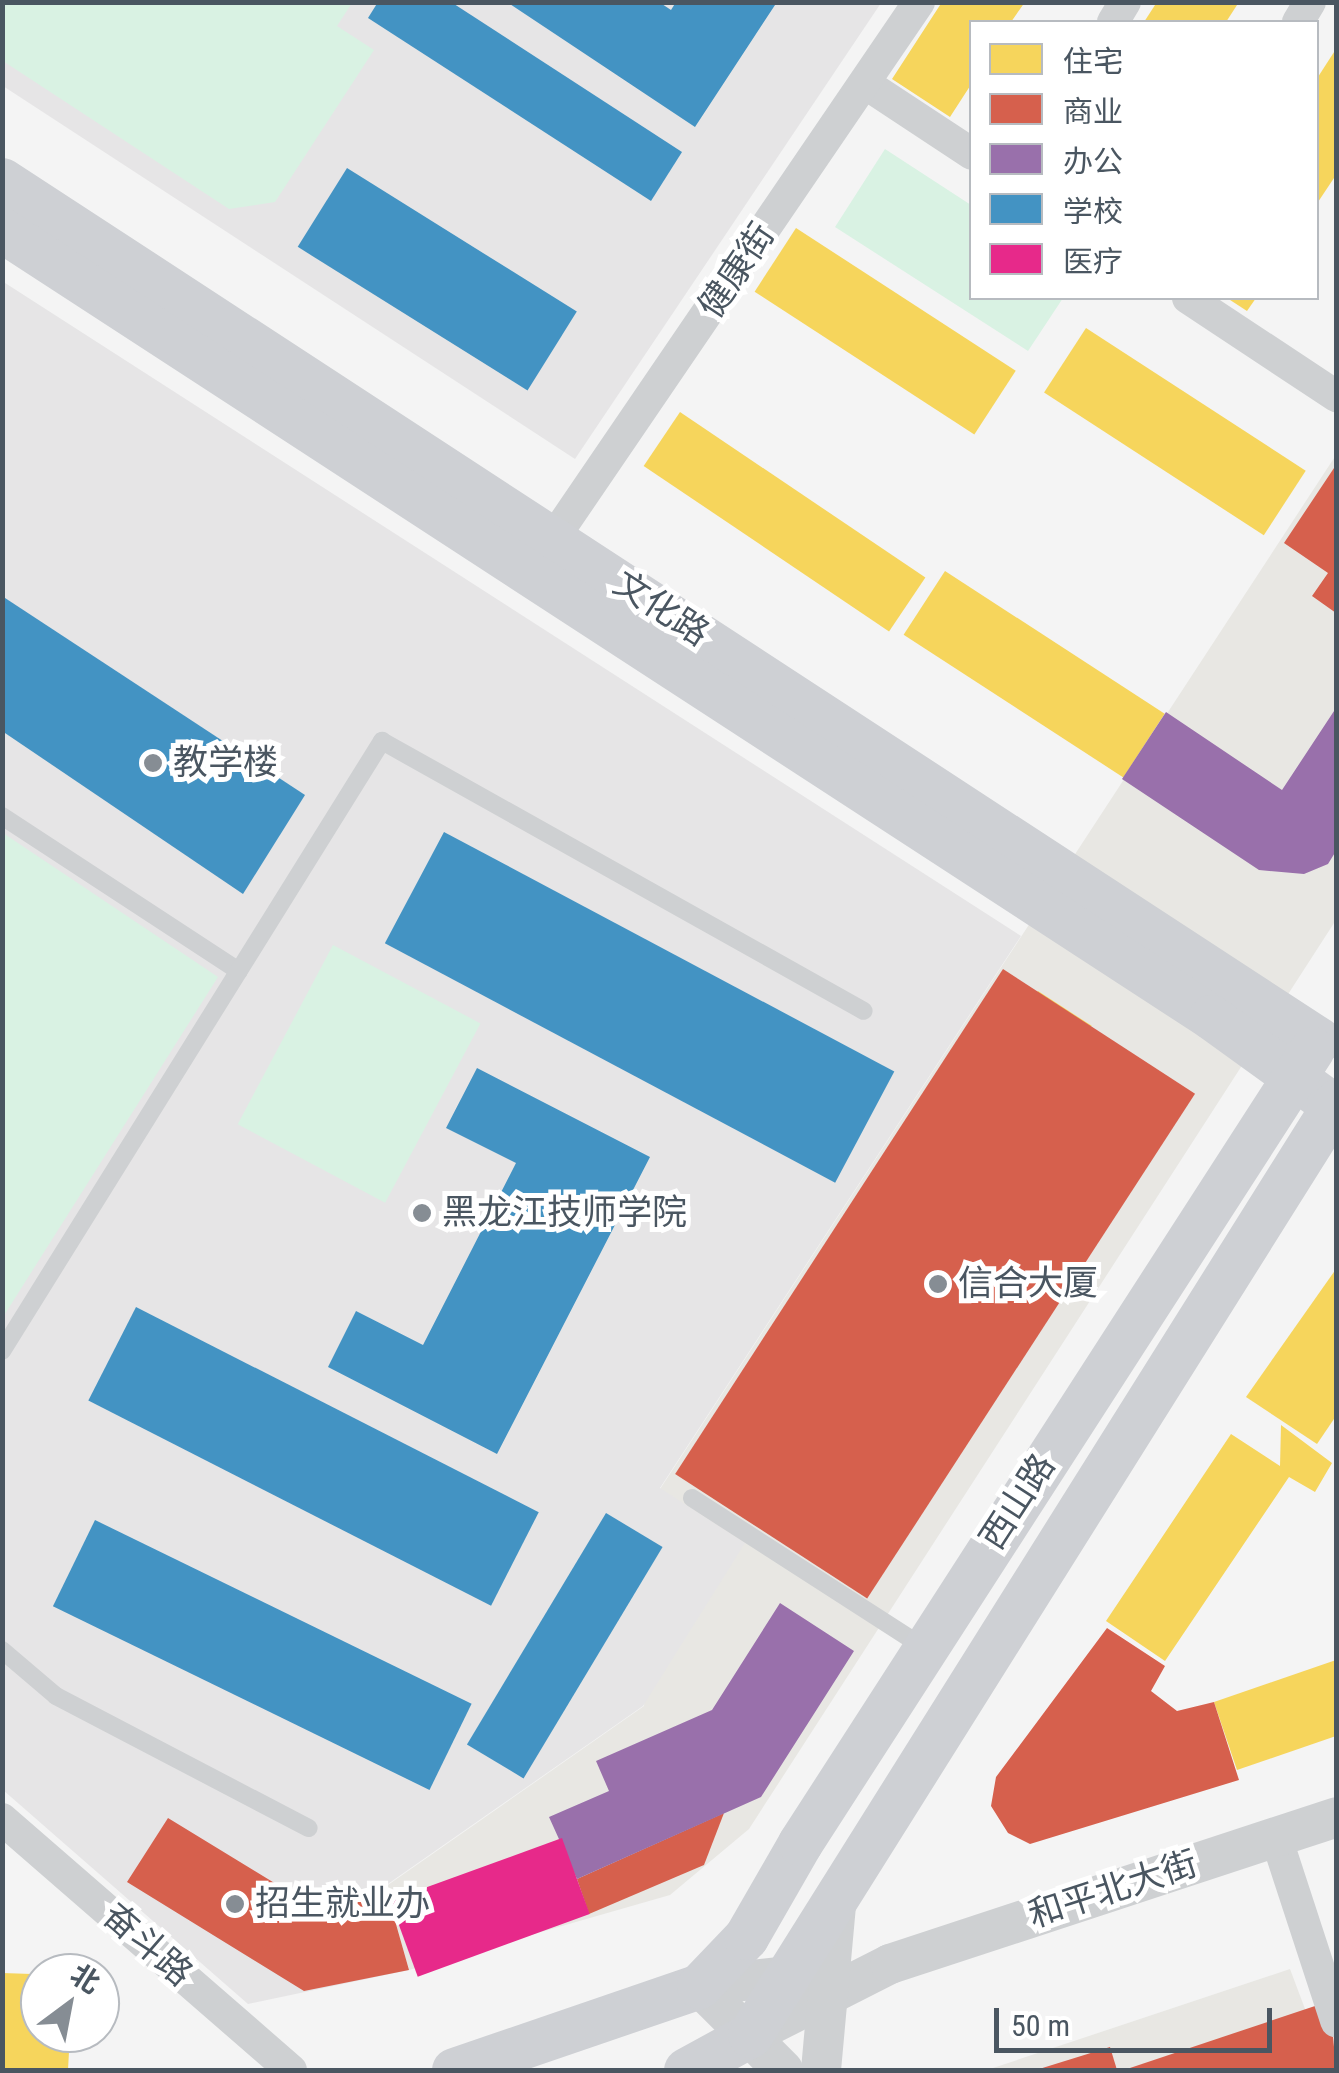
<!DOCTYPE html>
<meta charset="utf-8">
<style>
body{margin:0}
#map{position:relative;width:1339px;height:2073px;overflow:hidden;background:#f4f4f4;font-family:"Roboto Condensed","Noto Sans SC",sans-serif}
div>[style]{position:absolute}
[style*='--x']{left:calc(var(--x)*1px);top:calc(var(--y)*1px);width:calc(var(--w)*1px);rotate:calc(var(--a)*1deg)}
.commercial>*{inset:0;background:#e8e7e3}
.education>*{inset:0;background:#e6e5e6}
.green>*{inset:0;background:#d9f2e3;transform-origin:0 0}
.homes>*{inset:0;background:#f6d55c;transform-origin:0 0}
.shops>*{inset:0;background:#d6604d;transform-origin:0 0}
.offices>*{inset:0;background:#9970ab}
.schools>*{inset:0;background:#4393c3;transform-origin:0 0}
.health>*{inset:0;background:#e7298a;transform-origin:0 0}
.service>*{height:18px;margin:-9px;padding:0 9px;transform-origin:9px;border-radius:9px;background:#ced0d2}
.minor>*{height:32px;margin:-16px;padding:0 16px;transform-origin:16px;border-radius:16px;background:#ced0d2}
.tertiary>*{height:40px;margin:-20px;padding:0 20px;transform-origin:20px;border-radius:20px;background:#ced0d2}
.secondary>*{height:45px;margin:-22.5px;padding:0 22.5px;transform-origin:22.5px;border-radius:22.5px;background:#ced0d4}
.dots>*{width:28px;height:28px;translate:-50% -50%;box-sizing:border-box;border:5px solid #fff;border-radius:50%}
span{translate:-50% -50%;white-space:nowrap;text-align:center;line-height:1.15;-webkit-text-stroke:10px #fff;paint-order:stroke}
.street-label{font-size:35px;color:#4a5661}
.poi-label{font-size:35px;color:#4a5661}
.left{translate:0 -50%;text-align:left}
.frame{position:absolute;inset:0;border:5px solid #4a5661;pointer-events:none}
.legend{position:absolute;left:969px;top:20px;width:350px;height:280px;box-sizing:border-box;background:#fff;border:2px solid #b7bbc0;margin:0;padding:12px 18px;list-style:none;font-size:30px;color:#4a5661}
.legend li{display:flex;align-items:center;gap:20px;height:50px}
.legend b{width:50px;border:2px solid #b7bbc0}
.north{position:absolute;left:20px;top:1953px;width:100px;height:100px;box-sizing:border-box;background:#fff;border:2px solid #b7bbc0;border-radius:50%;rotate:32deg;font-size:28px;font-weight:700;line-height:40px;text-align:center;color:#4a5661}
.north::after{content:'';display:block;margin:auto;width:35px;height:45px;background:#868d94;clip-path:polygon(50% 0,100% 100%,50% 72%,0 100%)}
.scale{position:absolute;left:994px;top:2008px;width:278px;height:45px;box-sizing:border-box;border:5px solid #4a5661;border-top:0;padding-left:12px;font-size:30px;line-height:35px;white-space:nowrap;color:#4a5661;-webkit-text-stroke:8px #fff;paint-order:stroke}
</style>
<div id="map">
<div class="commercial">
<i style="clip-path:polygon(1336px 455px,1336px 920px,749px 1829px,670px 1895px,409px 1970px,385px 1887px,644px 1706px,660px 1489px)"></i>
<i style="clip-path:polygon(1290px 1969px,1328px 2070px,987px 2070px)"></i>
</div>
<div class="education">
<i style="clip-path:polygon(2px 3px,881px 3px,575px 459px,3px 86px)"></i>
<i style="clip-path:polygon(2px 281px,1021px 936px,660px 1488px,745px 1543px,643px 1706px,385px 1886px,409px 1970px,248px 2004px,3px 1790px)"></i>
</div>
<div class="green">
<i style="clip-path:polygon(2px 3px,352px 3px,337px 26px,374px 50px,275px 202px,229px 209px,3px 61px)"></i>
<i style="clip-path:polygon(885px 149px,971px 205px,972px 298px,1063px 298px,1028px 351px,835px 227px)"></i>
<i style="clip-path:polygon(3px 833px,218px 977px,3px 1317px)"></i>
<i style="left:333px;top:945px;width:167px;height:203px;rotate:28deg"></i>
</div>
<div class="homes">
<i style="clip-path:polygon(942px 2px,1025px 2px,1011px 22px,972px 22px,972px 83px,950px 117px,892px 79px)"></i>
<i style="clip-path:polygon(1157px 2px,1239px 2px,1226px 22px,1144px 22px)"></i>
<i style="clip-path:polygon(1336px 49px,1336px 175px,1316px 205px,1316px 80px)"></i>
<i style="left:796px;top:228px;width:262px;height:76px;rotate:33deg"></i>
<i style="clip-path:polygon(1227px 298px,1256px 298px,1247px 311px)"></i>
<i style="left:1086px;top:328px;width:262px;height:77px;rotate:33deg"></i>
<i style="left:680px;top:412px;width:296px;height:65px;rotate:34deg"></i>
<i style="left:945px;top:571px;width:262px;height:76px;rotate:33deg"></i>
<i style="left:1038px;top:991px;width:64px;height:602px;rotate:33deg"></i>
<i style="clip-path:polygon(1336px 1269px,1336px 1416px,1317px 1444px,1246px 1397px)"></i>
<i style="clip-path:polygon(1281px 1425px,1332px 1463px,1315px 1492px,1289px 1477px,1165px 1661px,1106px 1621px,1231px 1434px,1280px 1466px)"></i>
<i style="clip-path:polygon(1336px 1660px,1336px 1736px,1237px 1770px,1214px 1702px)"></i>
<i style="clip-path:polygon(2px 1973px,32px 1974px,30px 2017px,40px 2018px,40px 2033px,70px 2033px,68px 2070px,2px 2070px)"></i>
</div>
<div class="shops">
<i style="clip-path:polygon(1336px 465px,1336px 613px,1312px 596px,1328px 573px,1284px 543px)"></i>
<i style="left:1003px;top:969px;width:229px;height:602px;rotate:33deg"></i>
<i style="clip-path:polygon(1107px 1628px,1165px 1666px,1151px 1691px,1177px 1711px,1214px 1702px,1239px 1780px,1030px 1844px,1008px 1833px,991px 1806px,996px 1777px)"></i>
<i style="clip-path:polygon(724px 1813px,704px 1865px,589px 1914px,577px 1879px)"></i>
<i style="clip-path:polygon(168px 1818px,317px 1909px,388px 1896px,409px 1970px,304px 1991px,127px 1882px)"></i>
<i style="clip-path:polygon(1330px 2001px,1336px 2070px,1124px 2070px)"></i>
<i style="clip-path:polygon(1110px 2047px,1117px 2070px,1036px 2070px)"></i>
</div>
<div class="offices">
<i style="clip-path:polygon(1336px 708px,1336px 851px,1328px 864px,1304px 874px,1259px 870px,1122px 779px,1166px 712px,1282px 790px)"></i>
<i style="clip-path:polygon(780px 1603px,854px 1651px,761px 1797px,577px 1879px,549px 1817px,609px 1791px,596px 1761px,712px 1710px)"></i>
</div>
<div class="schools">
<i style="clip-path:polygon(378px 2px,451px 2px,682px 152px,651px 201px,368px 18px)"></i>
<i style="clip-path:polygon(507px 2px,659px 2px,671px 10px,676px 2px,777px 2px,695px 127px)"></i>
<i style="left:347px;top:168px;width:271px;height:93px;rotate:32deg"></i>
<i style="clip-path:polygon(2px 596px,305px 795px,243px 894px,2px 731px)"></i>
<i style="left:444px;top:832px;width:510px;height:126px;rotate:28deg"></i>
<i style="clip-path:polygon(477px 1068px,650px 1157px,497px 1454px,328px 1367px,356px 1311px,423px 1345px,516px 1163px,446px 1128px)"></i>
<i style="left:136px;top:1307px;width:452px;height:105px;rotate:27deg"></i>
<i style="left:606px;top:1513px;width:66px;height:270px;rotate:31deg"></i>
<i style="left:95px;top:1520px;width:419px;height:96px;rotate:26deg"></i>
</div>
<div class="health">
<i style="left:562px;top:1838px;width:81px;height:183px;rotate:70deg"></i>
</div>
<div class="service">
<i style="--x:2;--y:816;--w:283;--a:33.2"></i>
<i style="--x:2;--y:1351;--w:719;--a:-58.08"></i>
<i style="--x:382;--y:741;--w:552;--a:29.26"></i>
<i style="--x:692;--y:1498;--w:277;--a:32.8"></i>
<i style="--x:2;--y:1650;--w:71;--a:40.4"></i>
<i style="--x:56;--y:1696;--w:285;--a:27.6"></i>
</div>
<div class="minor">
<i style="--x:1113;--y:22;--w:23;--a:-59"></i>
<i style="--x:1298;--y:22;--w:23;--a:-59"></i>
<i style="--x:866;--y:84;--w:127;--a:33.4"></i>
<i style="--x:1188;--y:298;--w:178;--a:33.5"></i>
<i style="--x:553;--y:539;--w:650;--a:-55.72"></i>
<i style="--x:2;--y:1819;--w:383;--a:41"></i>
<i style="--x:1276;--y:1837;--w:194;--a:71.9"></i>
</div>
<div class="tertiary">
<i style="--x:699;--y:1986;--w:116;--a:-6.4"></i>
<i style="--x:699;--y:1986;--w:119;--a:45"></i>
<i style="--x:750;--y:2035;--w:157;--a:-26.9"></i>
<i style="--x:890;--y:1964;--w:470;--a:-18.2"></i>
<i style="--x:821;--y:2070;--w:176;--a:-84.8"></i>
</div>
<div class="secondary">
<i style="--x:2;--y:180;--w:1573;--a:33.14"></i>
<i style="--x:2;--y:230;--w:1443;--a:33.06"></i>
<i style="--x:1211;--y:1017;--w:152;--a:35.9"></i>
<i style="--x:454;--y:2070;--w:259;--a:-18.9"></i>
<i style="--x:699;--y:1986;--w:68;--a:-46.2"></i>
<i style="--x:746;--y:1937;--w:108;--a:-60.1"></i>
<i style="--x:800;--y:1843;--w:945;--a:-57.18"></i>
<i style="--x:686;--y:2070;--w:73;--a:-28.7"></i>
<i style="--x:750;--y:2035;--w:1102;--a:-57.87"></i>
</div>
<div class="dots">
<i style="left:153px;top:763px;background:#868d94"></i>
<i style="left:422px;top:1213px;background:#868d94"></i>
<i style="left:938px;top:1284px;background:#868d94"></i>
<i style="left:235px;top:1904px;background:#868d94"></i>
</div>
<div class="street-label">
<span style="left:737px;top:271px;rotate:-56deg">健康街</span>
<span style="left:661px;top:609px;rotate:33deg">文化路</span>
<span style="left:1018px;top:1502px;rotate:-57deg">西山路</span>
<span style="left:1113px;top:1890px;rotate:-18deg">和平北大街</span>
<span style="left:147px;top:1945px;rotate:41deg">奋斗路</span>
</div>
<div class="poi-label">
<span class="left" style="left:173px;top:763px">教学楼</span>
<span class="left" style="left:442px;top:1213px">黑龙江技师学院</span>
<span class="left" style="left:958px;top:1284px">信合大厦</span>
<span class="left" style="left:255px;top:1904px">招生就业办</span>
</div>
<div class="frame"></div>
<ul class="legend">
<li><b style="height:28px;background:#f6d55c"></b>住宅</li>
<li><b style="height:28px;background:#d6604d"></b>商业</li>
<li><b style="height:28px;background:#9970ab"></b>办公</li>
<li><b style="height:28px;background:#4393c3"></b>学校</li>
<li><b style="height:28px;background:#e7298a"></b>医疗</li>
</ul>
<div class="north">北</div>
<div class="scale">50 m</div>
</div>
